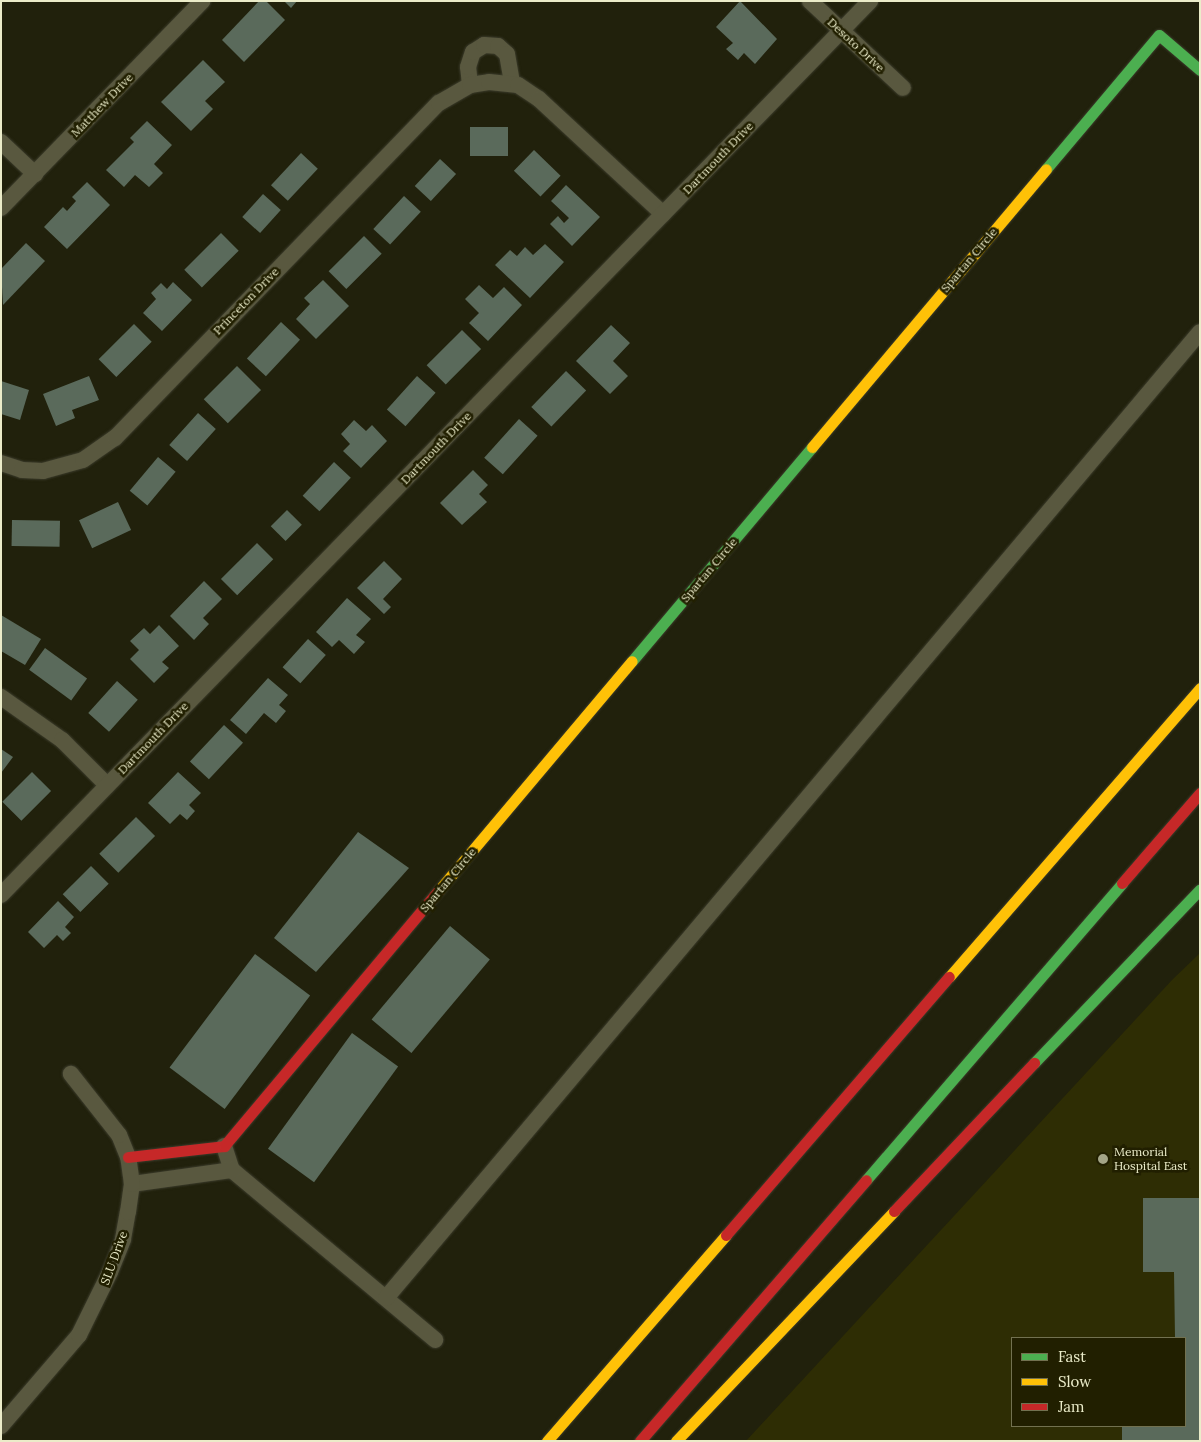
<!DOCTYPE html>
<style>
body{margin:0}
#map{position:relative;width:1201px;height:1442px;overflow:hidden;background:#21210c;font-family:Lora,serif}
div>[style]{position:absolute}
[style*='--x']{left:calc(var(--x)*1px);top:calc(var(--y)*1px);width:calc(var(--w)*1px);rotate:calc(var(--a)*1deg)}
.built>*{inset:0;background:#2e2d04}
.building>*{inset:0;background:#5a6a5b;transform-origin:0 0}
.roads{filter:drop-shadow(0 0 1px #3c3c2c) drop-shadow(0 0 1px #3c3c2c)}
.street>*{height:16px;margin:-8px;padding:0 8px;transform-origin:8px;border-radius:8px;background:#59583f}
.fast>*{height:11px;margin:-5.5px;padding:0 5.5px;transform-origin:5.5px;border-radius:5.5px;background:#4caf50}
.slow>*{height:11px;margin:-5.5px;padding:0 5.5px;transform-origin:5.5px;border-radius:5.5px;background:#ffc107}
.jam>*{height:11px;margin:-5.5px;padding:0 5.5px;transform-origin:5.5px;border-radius:5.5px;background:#c62828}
.dots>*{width:14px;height:14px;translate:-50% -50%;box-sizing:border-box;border:2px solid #211f00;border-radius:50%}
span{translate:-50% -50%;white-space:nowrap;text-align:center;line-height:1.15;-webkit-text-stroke:5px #211f00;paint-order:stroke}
.street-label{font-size:12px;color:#ebecc9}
.poi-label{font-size:12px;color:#ebecc9}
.left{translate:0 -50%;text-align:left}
.frame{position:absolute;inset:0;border:2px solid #ebecc9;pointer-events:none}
.legend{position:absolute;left:1011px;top:1337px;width:175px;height:90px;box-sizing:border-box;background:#211f00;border:1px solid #727150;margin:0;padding:6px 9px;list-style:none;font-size:15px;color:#ebecc9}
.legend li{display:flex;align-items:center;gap:10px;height:25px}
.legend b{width:25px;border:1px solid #727150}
</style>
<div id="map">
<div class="built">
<i style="clip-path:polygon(evenodd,1200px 953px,1200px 1441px,746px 1441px,1172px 980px,1200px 953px,1012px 1338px,1185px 1338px,1185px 1426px,1012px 1426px,1012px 1338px)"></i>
</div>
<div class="building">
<i style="clip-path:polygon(259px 1px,266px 1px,285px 20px,244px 62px,222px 40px)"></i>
<i style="clip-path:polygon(284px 1px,297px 1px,291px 8px)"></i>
<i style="clip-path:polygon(740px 1px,777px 39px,755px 64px,744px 53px,738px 60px,726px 49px,733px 43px,716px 27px)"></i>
<i style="clip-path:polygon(203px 60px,225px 82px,205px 101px,213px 109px,191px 131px,161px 102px)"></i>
<i style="clip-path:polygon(147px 121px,172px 145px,154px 164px,163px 173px,149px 187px,135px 175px,124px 187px,106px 170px,134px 142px,130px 138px)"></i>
<i style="left:508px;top:127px;width:29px;height:38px;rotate:90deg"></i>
<i style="left:534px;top:150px;width:37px;height:29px;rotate:44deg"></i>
<i style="left:301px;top:153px;width:23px;height:44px;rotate:43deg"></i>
<i style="left:440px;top:159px;width:22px;height:37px;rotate:43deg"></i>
<i style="clip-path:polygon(87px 182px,110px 205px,67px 249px,44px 227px,63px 207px,67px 211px,76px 201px,72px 197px)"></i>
<i style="clip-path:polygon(566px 185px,600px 217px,572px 246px,550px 224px,558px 216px,564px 223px,569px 218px,551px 201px)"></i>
<i style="left:263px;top:194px;width:24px;height:31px;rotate:42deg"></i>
<i style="left:404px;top:196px;width:23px;height:45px;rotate:43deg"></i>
<i style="left:221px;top:233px;width:25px;height:52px;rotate:45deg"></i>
<i style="left:364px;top:236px;width:25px;height:50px;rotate:45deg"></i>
<i style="clip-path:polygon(26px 243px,45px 261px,3px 305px,1px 269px)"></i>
<i style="clip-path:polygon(545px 244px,564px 262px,530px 298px,495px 265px,510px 250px,517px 256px,525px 247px,533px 255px)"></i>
<i style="clip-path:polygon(323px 280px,349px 306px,316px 339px,296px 319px,310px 304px,304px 298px)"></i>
<i style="clip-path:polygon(173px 282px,192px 300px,162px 331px,143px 313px,156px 299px,151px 293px,161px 283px,167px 289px)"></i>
<i style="clip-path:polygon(479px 285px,493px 298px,504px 287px,522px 305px,488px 341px,469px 323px,479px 313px,465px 299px)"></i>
<i style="left:281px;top:322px;width:26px;height:50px;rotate:43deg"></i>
<i style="left:134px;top:324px;width:25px;height:50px;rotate:45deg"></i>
<i style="clip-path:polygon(611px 325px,630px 343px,613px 361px,628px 376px,610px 394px,576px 361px)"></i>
<i style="left:462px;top:330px;width:27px;height:50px;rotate:45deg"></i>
<i style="left:237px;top:366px;width:34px;height:47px;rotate:45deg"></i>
<i style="left:566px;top:371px;width:28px;height:50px;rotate:44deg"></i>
<i style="clip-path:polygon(89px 376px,99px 400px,72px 410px,75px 418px,56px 426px,43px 394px)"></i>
<i style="left:417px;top:376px;width:25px;height:45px;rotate:42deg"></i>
<i style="clip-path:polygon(1px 381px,29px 390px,20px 420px,1px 414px)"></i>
<i style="left:198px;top:413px;width:24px;height:43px;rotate:42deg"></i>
<i style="left:519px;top:419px;width:25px;height:52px;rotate:42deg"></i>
<i style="clip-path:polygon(354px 420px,366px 431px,372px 425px,387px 441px,361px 468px,343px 451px,350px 444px,341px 434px)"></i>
<i style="left:158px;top:457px;width:23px;height:44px;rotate:40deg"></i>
<i style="left:334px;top:462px;width:23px;height:46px;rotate:43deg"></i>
<i style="clip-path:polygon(473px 470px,488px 485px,479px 494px,487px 502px,462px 525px,440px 503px)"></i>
<i style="left:118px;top:502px;width:31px;height:43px;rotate:65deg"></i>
<i style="left:287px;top:510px;width:21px;height:23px;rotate:45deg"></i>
<i style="left:12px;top:520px;width:48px;height:26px;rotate:1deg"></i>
<i style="left:257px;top:543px;width:23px;height:51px;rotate:45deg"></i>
<i style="clip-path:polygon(384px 561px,402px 579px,383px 599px,391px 607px,384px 614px,357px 588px)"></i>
<i style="clip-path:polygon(204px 581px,222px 599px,203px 618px,209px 624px,194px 640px,170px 616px)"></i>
<i style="clip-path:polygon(347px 598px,371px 619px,356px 635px,365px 642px,354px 654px,339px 640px,332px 647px,316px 632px)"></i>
<i style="clip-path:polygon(1px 615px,41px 639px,25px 665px,1px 651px)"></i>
<i style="clip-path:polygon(159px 625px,179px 646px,162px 662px,169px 668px,154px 683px,130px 659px,139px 650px,130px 641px,144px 628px,150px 634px)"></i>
<i style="left:308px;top:639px;width:24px;height:38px;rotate:42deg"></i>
<i style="left:45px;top:648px;width:52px;height:27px;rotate:36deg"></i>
<i style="clip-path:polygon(268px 678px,288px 695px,279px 705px,286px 711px,276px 723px,264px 713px,246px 734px,230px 720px)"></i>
<i style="left:117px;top:681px;width:28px;height:43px;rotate:42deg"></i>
<i style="left:224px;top:725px;width:26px;height:50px;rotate:43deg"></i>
<i style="clip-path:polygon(1px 749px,13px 757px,1px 773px)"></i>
<i style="left:32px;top:772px;width:27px;height:42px;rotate:45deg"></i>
<i style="clip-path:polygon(178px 772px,201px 793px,189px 805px,195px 811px,187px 820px,180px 814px,170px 824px,148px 803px)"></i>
<i style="left:136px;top:817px;width:27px;height:52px;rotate:45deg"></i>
<i style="clip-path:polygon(358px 832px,409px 868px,316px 972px,274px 938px)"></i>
<i style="left:91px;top:866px;width:25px;height:40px;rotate:45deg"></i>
<i style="clip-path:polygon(58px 901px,74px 917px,65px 927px,71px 933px,63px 941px,57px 935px,44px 948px,28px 932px)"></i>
<i style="left:450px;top:926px;width:52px;height:122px;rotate:40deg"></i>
<i style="left:255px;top:954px;width:69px;height:142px;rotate:37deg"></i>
<i style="left:352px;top:1033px;width:57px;height:143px;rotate:36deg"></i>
<i style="clip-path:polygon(1143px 1198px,1200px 1198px,1200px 1441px,1122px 1441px,1122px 1426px,1185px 1426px,1185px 1338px,1175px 1338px,1174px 1272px,1143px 1272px)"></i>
</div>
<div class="roads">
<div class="street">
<i style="--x:810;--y:1;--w:127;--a:43.1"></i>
<i style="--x:470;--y:85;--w:18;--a:-96"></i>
<i style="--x:468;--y:67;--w:16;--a:-72"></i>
<i style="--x:473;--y:52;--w:13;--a:-32"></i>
<i style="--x:484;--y:45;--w:14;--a:4"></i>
<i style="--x:498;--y:46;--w:12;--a:42"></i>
<i style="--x:507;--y:54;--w:29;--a:80"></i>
<i style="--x:1;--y:142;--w:47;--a:43.3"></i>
<i style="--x:1;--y:208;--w:289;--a:-45.8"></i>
<i style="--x:1;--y:463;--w:22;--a:18"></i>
<i style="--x:22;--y:470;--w:21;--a:3"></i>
<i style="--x:43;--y:471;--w:41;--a:-15.4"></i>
<i style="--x:83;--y:460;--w:39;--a:-35"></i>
<i style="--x:115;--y:438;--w:466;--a:-46"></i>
<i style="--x:439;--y:103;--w:36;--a:-30"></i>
<i style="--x:470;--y:85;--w:19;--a:-9"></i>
<i style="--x:489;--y:82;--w:29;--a:6"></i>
<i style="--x:518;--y:85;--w:25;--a:34"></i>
<i style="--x:539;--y:99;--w:169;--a:42.8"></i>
<i style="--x:1;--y:697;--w:75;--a:35.2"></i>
<i style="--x:62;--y:740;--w:64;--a:45"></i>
<i style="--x:1;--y:895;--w:1247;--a:-45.81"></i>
<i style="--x:224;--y:1146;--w:25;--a:72"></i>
<i style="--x:232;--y:1170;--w:265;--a:39.9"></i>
<i style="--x:132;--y:1184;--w:101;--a:-8"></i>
<i style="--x:386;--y:1298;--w:1263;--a:-49.88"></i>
<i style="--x:1;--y:1426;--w:120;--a:-49.4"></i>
<i style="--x:79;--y:1335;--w:70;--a:-63.8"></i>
<i style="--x:110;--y:1272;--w:35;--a:-68"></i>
<i style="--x:123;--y:1239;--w:27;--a:-80"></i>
<i style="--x:128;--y:1212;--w:28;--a:-82"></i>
<i style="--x:132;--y:1184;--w:27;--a:-98"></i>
<i style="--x:128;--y:1157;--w:24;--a:-112"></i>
<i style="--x:119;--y:1135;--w:78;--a:-128.2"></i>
</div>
<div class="fast">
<i style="--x:1046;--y:169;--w:175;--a:-49.9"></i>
<i style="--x:1159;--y:35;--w:54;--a:40.5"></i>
<i style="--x:632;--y:661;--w:280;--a:-49.9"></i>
<i style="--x:1034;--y:1063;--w:240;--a:-46.3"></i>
<i style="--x:866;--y:1180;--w:392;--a:-49.2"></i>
</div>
<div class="slow">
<i style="--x:812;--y:447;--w:363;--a:-49.9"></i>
<i style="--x:439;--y:890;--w:299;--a:-49.9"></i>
<i style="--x:949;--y:977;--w:383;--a:-49"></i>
<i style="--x:547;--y:1441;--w:273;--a:-49"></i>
<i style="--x:676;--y:1441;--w:317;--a:-46.5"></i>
</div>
<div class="jam">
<i style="--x:1122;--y:883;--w:119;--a:-49.1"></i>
<i style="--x:128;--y:1157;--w:97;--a:-6.5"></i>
<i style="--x:224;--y:1146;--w:334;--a:-50"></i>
<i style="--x:894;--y:1211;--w:204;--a:-46.6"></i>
<i style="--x:726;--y:1235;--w:341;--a:-49.2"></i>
<i style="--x:640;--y:1441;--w:345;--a:-49.1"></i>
</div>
</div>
<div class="dots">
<i style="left:1103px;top:1159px;background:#a4a587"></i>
</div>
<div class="street-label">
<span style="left:856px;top:45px;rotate:43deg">Desoto Drive</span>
<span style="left:102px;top:105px;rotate:-46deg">Matthew Drive</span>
<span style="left:718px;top:158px;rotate:-46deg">Dartmouth Drive</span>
<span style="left:969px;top:260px;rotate:-50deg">Spartan Circle</span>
<span style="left:246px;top:301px;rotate:-46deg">Princeton Drive</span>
<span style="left:436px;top:448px;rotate:-46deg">Dartmouth Drive</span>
<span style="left:709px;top:570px;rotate:-50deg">Spartan Circle</span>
<span style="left:153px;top:738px;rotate:-46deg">Dartmouth Drive</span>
<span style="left:448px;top:880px;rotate:-50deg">Spartan Circle</span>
<span style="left:114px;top:1258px;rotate:-70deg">SLU Drive</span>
</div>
<div class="poi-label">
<span class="left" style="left:1114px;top:1159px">Memorial<br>Hospital East</span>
</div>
<div class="frame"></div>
<ul class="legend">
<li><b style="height:6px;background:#4caf50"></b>Fast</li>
<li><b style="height:6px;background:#ffc107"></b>Slow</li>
<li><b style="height:6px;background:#c62828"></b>Jam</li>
</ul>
</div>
